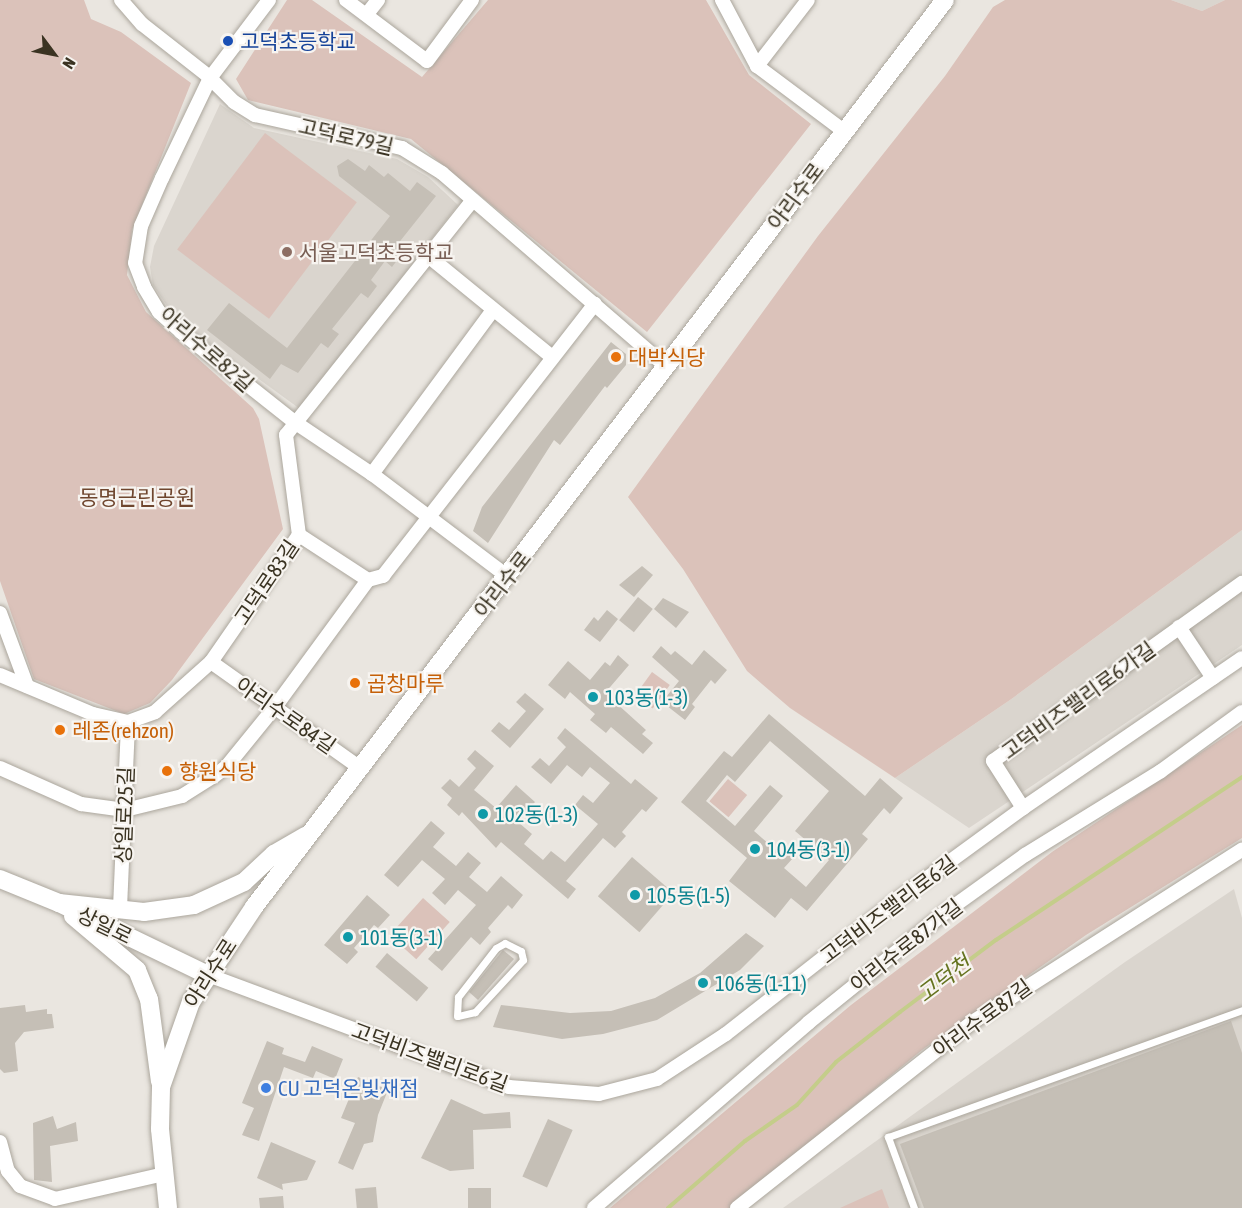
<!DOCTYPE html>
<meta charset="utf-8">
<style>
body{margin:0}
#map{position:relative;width:1242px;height:1208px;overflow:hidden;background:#eae6e0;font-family:"Asap Condensed","Noto Sans KR",sans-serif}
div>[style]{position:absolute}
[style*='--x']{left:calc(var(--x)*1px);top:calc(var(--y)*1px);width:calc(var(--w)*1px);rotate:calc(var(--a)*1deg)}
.built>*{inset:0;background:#dad5ce}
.green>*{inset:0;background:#dbc2ba;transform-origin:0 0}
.stream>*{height:4px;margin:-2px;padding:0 2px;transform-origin:2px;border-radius:2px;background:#c4cd8a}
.building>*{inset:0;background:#c5bfb6;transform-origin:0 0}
.roads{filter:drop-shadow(0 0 2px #aba69c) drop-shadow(0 0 2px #aba69c)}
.lane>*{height:7px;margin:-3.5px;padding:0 3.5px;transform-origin:3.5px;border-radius:3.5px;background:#fff}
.street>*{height:14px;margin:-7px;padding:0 7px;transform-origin:7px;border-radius:7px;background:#fff}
.secondary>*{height:18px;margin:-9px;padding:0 9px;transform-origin:9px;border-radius:9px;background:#fff}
.dots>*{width:16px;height:16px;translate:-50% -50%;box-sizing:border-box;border:3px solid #f7f4f0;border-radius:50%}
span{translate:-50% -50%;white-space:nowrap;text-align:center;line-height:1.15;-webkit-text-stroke:4.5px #f7f4f0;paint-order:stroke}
.transit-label{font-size:21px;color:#164399}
.left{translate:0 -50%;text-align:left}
.street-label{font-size:21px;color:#3a3322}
.education-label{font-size:21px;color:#785e54}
.food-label{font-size:21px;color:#c56008}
.park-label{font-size:21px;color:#6f462e}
.culture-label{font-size:21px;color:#0d838f}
.shop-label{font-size:21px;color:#366cbe}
.water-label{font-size:22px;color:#65731f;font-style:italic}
.north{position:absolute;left:24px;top:24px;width:60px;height:60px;-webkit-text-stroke:4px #f7f4f0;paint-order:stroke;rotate:122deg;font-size:16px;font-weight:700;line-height:24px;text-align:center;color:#3a3322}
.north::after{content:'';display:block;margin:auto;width:21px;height:27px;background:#3a3322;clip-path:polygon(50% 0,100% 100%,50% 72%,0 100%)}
</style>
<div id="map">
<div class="built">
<i style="clip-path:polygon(1171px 0,1225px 0,1202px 11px)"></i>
<i style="clip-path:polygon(220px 104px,254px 128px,397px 159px,428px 177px,458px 205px,300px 409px,176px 319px,153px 285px,150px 267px,154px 246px)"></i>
<i style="clip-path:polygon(1242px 530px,1242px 645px,969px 828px,895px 778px,1010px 700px)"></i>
<i style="clip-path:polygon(1234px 889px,1242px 918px,1242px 1208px,783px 1208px,1125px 962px)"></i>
</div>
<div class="green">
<i style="clip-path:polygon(0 0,84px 0,91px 19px,121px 32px,191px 83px,132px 230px,127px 275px,146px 312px,253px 408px,259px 419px,283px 529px,172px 680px,150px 703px,124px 714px,34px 679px,0 581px)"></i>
<i style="clip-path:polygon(287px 0,312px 0,422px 77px,488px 0,706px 0,749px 75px,811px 124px,647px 332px,411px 139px,248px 100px,236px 79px)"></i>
<i style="clip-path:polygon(1005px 0,1171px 0,1202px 11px,1225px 0,1242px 0,1242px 530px,1010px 700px,895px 778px,790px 708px,747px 671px,683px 569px,628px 497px,818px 236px,945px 76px,993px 7px)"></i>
<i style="left:265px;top:133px;width:115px;height:146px;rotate:37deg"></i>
<i style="left:652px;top:672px;width:22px;height:29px;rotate:36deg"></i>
<i style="clip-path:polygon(1242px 725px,1242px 838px,1086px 935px,922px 1050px,730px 1208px,610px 1208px,851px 1005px,1052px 852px)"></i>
<i style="left:728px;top:779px;width:25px;height:29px;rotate:40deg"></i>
<i style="left:423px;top:898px;width:36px;height:50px;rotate:42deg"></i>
<i style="clip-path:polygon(882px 1189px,889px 1208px,840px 1208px)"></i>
</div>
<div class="stream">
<i style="--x:668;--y:1208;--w:102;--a:-41"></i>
<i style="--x:745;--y:1141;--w:63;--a:-34.7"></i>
<i style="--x:797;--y:1105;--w:58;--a:-47.8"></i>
<i style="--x:836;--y:1062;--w:81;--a:-38"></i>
<i style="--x:900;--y:1012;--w:120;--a:-36.9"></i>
<i style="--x:996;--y:940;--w:295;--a:-33.5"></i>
</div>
<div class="building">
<i style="clip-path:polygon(348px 159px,365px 171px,369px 165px,384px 177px,388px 173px,410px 191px,417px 182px,436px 196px,397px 245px,404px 251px,392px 267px,385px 261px,371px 280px,377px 286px,368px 298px,361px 293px,332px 329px,339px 334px,328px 348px,321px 343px,298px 373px,281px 364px,270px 379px,207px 330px,229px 303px,287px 348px,390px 216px,339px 176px,337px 166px)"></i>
<i style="clip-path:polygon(611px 342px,626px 354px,626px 365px,607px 388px,605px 386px,560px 445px,554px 440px,488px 543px,473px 531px,482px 507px)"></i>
<i style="clip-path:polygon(642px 566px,653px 575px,634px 597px,619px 585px)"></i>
<i style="left:638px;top:597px;width:19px;height:30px;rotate:39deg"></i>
<i style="clip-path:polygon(663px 598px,689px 612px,676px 628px,654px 609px)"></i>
<i style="clip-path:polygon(607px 610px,618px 619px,600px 642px,584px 630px,594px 617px,598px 621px)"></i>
<i style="clip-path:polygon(661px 646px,671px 655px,675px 651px,692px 665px,704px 650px,727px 670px,715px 684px,711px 680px,692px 704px,695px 707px,685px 720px,662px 702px,679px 681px,652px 657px)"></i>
<i style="clip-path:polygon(618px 655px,629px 665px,605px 693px,646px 730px,642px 734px,653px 743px,643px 754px,611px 727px,606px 733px,590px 720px,595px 714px,570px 692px,565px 699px,548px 685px,568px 661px,590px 680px,605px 662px,610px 666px)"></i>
<i style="clip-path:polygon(525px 693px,544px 709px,510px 748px,491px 731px,499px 722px,509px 730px,518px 720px,526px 711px,516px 702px)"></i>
<i style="clip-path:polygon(evenodd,769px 714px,865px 796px,880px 778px,903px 798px,890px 814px,884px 808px,862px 834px,868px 839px,807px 911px,791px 898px,775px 918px,729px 881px,747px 858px,681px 802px,724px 751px,732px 757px,769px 714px,770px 741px,829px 791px,795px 831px,829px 860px,806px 887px,784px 868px,793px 858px,780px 847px,777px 851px,754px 831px,783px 796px,770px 785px,735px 826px,706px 801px,727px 775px,735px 782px,770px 741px)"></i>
<i style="clip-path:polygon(565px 728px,631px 784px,635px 779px,658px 798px,646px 812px,642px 809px,622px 832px,626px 836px,615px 848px,603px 838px,566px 881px,576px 889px,568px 899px,501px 842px,496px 848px,462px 812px,459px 816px,447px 805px,452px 798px,441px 788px,450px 779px,459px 787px,468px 777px,476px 768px,467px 759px,475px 750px,494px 766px,474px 790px,496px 808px,516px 785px,535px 802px,518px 822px,532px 834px,524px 844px,543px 860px,551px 851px,565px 862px,598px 824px,575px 805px,583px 795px,593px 803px,610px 783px,590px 767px,582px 777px,567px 765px,551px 784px,531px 767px,540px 758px,549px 766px,566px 747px,557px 738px)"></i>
<i style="clip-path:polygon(431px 821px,445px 833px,433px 847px,456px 866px,468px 852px,481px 863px,469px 877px,487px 892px,501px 876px,523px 895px,512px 909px,508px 905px,488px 928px,491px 932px,480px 945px,471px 937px,442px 971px,428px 959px,476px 905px,458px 890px,445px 905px,432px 893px,445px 879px,422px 860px,398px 887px,384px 875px)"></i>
<i style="left:632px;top:857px;width:55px;height:52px;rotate:41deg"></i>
<i style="clip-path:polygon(367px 895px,390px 915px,378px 928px,374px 925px,354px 948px,358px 952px,347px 964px,324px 945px)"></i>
<i style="clip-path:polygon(746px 933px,764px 946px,740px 970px,657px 1020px,603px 1034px,562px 1039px,493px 1027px,501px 1005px,570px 1013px,611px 1011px,655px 998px,700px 973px)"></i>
<i style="clip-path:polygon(503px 950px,514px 959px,478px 1000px,469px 992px)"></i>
<i style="left:387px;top:953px;width:54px;height:18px;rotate:40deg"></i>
<i style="clip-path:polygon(25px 1005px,26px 1012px,47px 1009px,47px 1014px,52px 1014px,54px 1028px,24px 1032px,15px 1043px,18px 1071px,4px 1073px,0 1069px,0 1008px)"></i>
<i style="clip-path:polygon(1231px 1021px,1242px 1053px,1242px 1208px,924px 1208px,900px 1144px)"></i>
<i style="clip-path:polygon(267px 1041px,284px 1048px,282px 1054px,305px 1062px,312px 1046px,343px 1059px,335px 1079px,316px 1071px,313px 1078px,284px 1067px,259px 1141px,242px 1135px,254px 1108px,242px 1103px)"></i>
<i style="clip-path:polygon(358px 1077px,388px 1090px,378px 1115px,373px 1142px,364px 1144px,353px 1170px,338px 1163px,355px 1123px,341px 1118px)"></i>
<i style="clip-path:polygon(451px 1099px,484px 1114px,510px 1112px,511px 1128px,473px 1130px,474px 1169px,450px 1171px,421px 1158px)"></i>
<i style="clip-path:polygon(53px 1116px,57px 1129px,76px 1122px,78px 1141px,50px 1146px,52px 1182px,34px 1180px,33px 1123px)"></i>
<i style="left:548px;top:1119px;width:27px;height:63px;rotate:24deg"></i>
<i style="clip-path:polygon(271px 1142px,316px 1161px,307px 1180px,282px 1184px,283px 1190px,257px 1178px)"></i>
<i style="left:376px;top:1187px;width:21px;height:21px;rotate:85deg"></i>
<i style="left:491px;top:1188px;width:20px;height:23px;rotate:90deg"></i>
<i style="clip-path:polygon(283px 1196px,284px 1208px,260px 1208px,259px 1198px)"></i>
</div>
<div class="roads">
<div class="lane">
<i style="--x:505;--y:943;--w:18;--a:27"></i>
<i style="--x:521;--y:951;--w:9;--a:77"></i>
<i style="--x:523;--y:960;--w:71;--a:132.7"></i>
<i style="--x:475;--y:1012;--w:18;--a:167"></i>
<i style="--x:457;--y:1016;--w:19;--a:-87"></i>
<i style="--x:458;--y:997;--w:62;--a:-52.2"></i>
<i style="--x:496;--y:948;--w:10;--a:-29"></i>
<i style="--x:914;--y:1208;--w:76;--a:-110.1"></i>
<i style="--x:888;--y:1137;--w:376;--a:-19.7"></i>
</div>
<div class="street">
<i style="--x:121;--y:0;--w:32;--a:49"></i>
<i style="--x:142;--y:24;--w:83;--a:38.1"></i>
<i style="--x:207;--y:75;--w:38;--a:45"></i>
<i style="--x:234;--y:102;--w:25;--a:32"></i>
<i style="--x:255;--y:115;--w:151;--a:12.7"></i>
<i style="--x:402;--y:148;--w:47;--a:32"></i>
<i style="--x:442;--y:173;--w:297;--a:40.8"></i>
<i style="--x:269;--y:0;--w:98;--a:127.1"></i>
<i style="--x:210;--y:78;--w:111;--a:115.6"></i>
<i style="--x:162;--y:178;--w:52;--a:113.6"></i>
<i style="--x:141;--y:226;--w:37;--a:99"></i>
<i style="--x:135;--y:263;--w:26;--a:69"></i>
<i style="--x:144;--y:287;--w:29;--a:59"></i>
<i style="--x:159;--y:312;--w:30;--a:42"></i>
<i style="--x:181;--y:332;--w:147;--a:38.4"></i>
<i style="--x:296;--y:423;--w:92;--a:33.9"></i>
<i style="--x:372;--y:474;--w:171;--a:37.1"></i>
<i style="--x:346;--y:0;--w:101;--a:37"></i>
<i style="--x:427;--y:61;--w:76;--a:-53.6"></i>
<i style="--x:722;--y:0;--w:75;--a:62.1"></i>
<i style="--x:757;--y:66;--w:109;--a:36.8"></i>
<i style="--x:367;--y:14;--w:18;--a:-52"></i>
<i style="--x:757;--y:66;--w:83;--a:-52.3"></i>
<i style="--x:427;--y:255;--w:161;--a:39.2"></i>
<i style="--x:372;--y:474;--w:204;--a:-53.6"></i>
<i style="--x:299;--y:535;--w:82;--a:33.1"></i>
<i style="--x:0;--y:613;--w:78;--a:69.7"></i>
<i style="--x:1179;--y:627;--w:61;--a:56.3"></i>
<i style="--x:211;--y:662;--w:183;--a:35.4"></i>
<i style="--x:0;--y:675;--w:101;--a:22.8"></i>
<i style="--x:93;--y:714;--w:36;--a:13"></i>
<i style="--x:128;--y:722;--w:29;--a:-20"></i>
<i style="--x:155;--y:712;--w:75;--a:-41.8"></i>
<i style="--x:211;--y:662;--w:155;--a:-55.3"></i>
<i style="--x:299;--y:535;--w:101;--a:-97.4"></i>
<i style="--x:286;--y:435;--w:300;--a:-51.5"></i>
<i style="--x:0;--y:768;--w:89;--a:24"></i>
<i style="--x:81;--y:804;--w:44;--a:7.8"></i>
<i style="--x:125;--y:810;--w:59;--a:-13.8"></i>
<i style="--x:182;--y:796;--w:36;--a:-32"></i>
<i style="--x:213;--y:777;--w:18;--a:-38"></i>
<i style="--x:227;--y:766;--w:76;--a:-50.9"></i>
<i style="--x:275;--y:707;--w:157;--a:-53.8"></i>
<i style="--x:368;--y:580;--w:16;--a:-15"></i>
<i style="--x:383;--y:576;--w:345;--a:-52.1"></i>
<i style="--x:1023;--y:808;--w:56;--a:-122.6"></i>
<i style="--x:993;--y:761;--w:306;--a:-35.6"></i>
<i style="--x:120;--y:908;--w:186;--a:-87.5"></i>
<i style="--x:208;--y:975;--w:321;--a:20.4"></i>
<i style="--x:509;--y:1087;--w:90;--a:4.4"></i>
<i style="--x:599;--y:1094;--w:60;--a:-14.5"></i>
<i style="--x:657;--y:1079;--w:82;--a:-33.1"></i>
<i style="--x:726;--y:1034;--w:217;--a:-38.1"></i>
<i style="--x:897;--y:900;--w:156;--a:-36.1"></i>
<i style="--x:1023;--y:808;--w:265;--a:-34.4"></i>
<i style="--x:0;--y:1142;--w:30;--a:75"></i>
<i style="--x:8;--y:1171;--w:19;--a:51"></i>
<i style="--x:20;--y:1186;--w:37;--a:20"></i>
<i style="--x:55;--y:1199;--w:112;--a:-12.9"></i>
<i style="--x:594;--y:1208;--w:283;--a:-40.8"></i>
<i style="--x:808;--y:1023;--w:179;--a:-38.9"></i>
<i style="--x:947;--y:911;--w:96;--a:-35.7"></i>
<i style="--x:1025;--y:855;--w:160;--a:-31.7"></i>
<i style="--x:1161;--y:771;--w:100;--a:-36.1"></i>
<i style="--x:737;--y:1208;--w:298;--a:-38.3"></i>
<i style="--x:971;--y:1023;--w:322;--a:-32.6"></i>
</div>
<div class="secondary">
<i style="--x:0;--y:879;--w:64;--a:22.1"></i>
<i style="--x:59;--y:903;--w:165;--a:25.8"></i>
<i style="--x:59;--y:903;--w:85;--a:6"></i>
<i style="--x:144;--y:912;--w:50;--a:-8"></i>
<i style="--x:194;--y:905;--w:55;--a:-24.7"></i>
<i style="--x:244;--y:882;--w:41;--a:-43"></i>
<i style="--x:274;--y:854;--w:36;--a:-30"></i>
<i style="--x:73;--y:916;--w:84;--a:40.2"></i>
<i style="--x:137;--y:970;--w:31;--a:68"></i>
<i style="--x:149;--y:999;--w:83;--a:82.4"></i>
<i style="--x:168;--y:1208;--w:79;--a:-95.8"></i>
<i style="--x:160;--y:1129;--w:42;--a:-88.6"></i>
<i style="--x:161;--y:1087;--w:90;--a:-70.6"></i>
<i style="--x:191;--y:1002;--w:114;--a:-56.4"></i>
<i style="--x:254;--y:907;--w:1140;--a:-52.7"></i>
</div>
</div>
<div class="dots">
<i style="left:228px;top:41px;background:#1a4fb4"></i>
<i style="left:287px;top:252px;background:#8d6e63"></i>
<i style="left:616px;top:357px;background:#e8710a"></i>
<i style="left:355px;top:683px;background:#e8710a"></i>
<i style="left:593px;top:697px;background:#0f9aa8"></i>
<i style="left:60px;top:730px;background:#e8710a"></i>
<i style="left:167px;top:771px;background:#e8710a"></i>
<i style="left:483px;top:814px;background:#0f9aa8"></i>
<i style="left:755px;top:849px;background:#0f9aa8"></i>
<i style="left:635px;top:895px;background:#0f9aa8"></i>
<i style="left:348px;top:937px;background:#0f9aa8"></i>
<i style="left:703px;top:983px;background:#0f9aa8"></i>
<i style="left:266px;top:1088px;background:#3f7fe0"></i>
</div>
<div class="transit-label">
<span class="left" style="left:240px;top:41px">고덕초등학교</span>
</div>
<div class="street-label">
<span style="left:346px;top:136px;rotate:13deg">고덕로79길</span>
<span style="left:795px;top:196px;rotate:-53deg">아리수로</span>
<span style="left:207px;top:349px;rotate:41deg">아리수로82길</span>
<span style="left:266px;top:582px;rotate:-56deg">고덕로83길</span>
<span style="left:502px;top:584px;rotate:-52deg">아리수로</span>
<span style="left:1078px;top:700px;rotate:-36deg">고덕비즈밸리로6가길</span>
<span style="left:286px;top:715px;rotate:35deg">아리수로84길</span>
<span style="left:124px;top:815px;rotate:-88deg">상일로25길</span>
<span style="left:888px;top:909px;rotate:-37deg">고덕비즈밸리로6길</span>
<span style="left:105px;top:925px;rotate:26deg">상일로</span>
<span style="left:906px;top:945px;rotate:-38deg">아리수로87가길</span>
<span style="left:210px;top:973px;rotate:-57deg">아리수로</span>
<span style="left:982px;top:1018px;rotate:-36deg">아리수로87길</span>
<span style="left:430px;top:1057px;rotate:20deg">고덕비즈밸리로6길</span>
</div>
<div class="education-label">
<span class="left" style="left:299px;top:252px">서울고덕초등학교</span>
</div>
<div class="food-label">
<span class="left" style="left:628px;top:357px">대박식당</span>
<span class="left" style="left:367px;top:683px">곱창마루</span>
<span class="left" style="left:72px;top:730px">레존(rehzon)</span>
<span class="left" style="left:179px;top:771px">향원식당</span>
</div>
<div class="park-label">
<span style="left:137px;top:497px">동명근린공원</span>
</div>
<div class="culture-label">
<span class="left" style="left:605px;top:697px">103동(1-3)</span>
<span class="left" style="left:495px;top:814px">102동(1-3)</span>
<span class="left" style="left:767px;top:849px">104동(3-1)</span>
<span class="left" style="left:647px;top:895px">105동(1-5)</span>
<span class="left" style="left:360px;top:937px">101동(3-1)</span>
<span class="left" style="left:715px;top:983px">106동(1-11)</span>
</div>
<div class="shop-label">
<span class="left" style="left:278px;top:1088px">CU 고덕온빛채점</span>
</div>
<div class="water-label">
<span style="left:944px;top:979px;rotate:-37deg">고덕천</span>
</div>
<div class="north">N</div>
</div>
